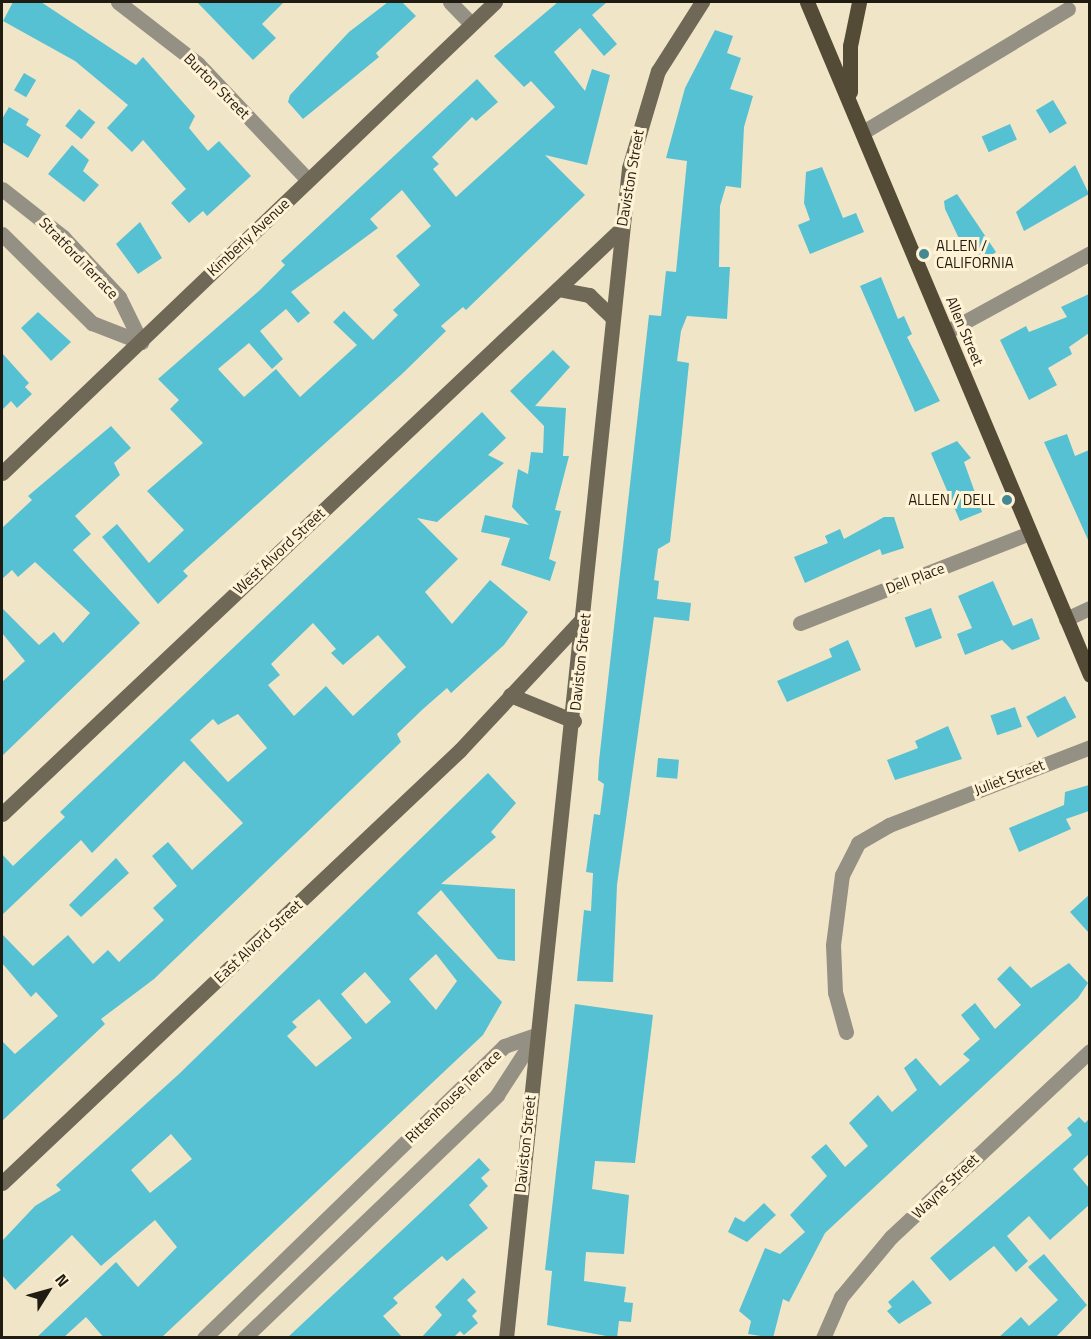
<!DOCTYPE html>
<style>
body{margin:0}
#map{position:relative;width:1091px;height:1339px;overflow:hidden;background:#f1e5c8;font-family:"Titillium Web",sans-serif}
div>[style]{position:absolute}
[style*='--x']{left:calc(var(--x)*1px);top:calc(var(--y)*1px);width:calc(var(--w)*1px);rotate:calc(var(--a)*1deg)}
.building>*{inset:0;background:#56c1d2;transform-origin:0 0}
.street>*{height:15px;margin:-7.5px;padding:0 7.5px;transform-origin:7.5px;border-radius:7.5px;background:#959084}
.secondary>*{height:15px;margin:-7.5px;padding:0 7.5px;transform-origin:7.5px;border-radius:7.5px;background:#6f6856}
.primary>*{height:15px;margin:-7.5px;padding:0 7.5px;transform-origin:7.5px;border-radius:7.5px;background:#544b36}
.dots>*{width:16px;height:16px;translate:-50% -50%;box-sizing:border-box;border:3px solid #fff2d5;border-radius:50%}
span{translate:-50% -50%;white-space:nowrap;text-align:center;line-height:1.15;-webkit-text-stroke:6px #fff2d5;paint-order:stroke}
.street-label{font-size:15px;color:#201c11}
.poi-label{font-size:15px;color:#201c11}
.left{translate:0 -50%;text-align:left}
.right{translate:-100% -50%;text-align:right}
.frame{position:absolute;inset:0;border:3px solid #201c11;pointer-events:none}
.north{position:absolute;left:18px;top:1261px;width:60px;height:60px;-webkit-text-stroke:4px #fff2d5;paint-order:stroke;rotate:53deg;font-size:16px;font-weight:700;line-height:24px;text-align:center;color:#201c11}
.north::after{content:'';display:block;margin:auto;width:21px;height:27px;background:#201c11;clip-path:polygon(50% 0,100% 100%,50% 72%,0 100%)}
</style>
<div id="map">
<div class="building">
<i style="clip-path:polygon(13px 2px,41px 2px,136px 65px,143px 57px,195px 116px,189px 128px,208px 151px,219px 141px,251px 176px,207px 216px,203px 211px,189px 223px,171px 203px,186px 189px,143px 140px,132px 152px,107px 128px,128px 105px,75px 61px,3px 21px)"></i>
<i style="clip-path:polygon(197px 2px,284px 2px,262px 24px,276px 38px,253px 60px)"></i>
<i style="clip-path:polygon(388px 2px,402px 2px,416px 16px,376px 53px,379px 57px,303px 119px,288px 102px,290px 95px,349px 32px)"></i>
<i style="clip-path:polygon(evenodd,558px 2px,607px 2px,592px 15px,617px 44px,604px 56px,580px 28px,554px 52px,585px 91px,592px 69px,610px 75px,587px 165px,545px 155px,585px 195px,466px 310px,463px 307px,441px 326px,446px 331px,402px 374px,183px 571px,188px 576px,158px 604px,102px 537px,117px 524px,149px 563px,184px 530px,147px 491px,203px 443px,170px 409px,179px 400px,158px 379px,260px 290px,285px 265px,281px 261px,477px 79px,498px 102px,476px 121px,472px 117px,432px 157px,439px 164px,433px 169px,456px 197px,555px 107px,531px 81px,524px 87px,494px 56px,558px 2px,402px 190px,431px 226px,396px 256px,420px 285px,393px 310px,398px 315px,373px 340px,344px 311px,333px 322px,357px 345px,300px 397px,276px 369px,244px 397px,218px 369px,249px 343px,272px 369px,283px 359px,260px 331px,286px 309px,298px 323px,310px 313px,291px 292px,378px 228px,370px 219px,402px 190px)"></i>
<i style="clip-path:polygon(715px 30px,733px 36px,727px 53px,741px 58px,730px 89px,753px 96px,744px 127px,741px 188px,726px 186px,720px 206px,719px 267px,730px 267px,727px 319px,687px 316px,681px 331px,677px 361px,689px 363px,681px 442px,670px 542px,658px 549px,654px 580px,659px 581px,657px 599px,691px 603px,689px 621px,654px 617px,617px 885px,613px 982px,577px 981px,584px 910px,591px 911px,593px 873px,586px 872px,594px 814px,600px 815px,604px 784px,598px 780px,599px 761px,649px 315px,661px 316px,666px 271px,676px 272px,687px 161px,666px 158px,685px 88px)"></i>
<i style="left:24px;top:73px;width:14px;height:20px;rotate:30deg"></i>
<i style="left:1053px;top:100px;width:27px;height:20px;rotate:59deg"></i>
<i style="clip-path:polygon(9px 107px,29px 119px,26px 125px,41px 135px,28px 158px,2px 142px,2px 119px)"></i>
<i style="left:79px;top:109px;width:21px;height:22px;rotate:39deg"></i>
<i style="left:1010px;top:124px;width:17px;height:31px;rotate:66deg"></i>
<i style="clip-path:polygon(72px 145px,89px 160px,83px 171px,99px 185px,84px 202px,48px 174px)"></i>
<i style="clip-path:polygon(1075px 165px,1089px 194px,1024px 231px,1016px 212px)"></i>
<i style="clip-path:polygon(822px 167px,843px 218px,856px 213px,864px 232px,810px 254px,798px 225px,810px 220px,804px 203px,806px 172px)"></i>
<i style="clip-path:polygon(957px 194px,996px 252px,973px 268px,945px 209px,944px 201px)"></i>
<i style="clip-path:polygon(140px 222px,162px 258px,138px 274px,116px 244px)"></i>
<i style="clip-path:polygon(881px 277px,898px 319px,904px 316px,912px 334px,907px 337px,940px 401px,915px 412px,860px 286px)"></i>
<i style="clip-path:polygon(1089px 294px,1089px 333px,1069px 347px,1072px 354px,1048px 368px,1057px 385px,1029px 400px,1000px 340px,1026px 326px,1029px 332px,1067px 317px,1061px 307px)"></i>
<i style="clip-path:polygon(38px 312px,71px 342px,51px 361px,21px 328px)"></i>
<i style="clip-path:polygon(553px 350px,570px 367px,535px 406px,566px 408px,563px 456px,569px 456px,555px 510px,561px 511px,549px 559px,556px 562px,550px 581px,501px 565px,510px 538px,481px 532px,485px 515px,529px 525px,512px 507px,518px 469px,528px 474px,531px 452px,543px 453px,544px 426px,510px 391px)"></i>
<i style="clip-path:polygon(2px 353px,29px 383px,25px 387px,32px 394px,17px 408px,11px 401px,2px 410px)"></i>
<i style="clip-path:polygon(evenodd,482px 412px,506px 438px,488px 455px,504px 463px,437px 522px,417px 518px,458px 559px,425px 592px,452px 624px,490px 580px,528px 612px,504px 645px,451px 693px,447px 688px,423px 709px,397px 734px,401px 742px,154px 979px,101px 1019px,105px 1024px,2px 1121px,2px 1041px,15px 1054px,58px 1016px,36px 992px,31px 997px,2px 963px,2px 934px,33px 966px,68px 935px,93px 964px,108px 950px,119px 962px,164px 920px,153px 908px,177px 886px,152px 856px,168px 842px,192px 870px,243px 823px,184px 761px,92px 853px,81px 840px,2px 915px,2px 854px,13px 866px,65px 817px,60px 812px,482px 412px,313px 623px,336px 649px,331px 653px,343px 665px,378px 635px,406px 667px,353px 716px,326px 686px,294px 716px,268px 685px,280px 675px,271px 664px,313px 623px,482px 412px,238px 714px,267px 748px,228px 782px,190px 740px,213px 719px,218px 725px,238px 714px)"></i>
<i style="clip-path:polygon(111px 426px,131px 448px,114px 463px,120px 475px,75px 516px,91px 534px,73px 550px,140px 623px,2px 756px,2px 682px,25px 661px,2px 633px,2px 608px,39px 645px,54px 632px,63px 643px,90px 613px,35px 562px,18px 577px,12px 570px,2px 579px,2px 528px,32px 500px,28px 496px)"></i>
<i style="clip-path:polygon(1067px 434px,1075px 456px,1089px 450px,1089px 542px,1044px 442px)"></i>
<i style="clip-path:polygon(957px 441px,971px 458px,964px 462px,982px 512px,960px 521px,931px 453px)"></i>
<i style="clip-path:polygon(884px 517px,894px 517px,904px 548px,882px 555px,880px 549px,805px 583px,794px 557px,828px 543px,825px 536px,840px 529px,844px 539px)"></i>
<i style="clip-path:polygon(993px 581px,1013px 626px,1032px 618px,1040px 639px,1012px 650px,1002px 640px,965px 655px,957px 634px,972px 628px,958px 596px)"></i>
<i style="left:931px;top:608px;width:32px;height:28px;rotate:70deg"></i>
<i style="clip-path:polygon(848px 640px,861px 670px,787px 702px,777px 681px,832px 657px,829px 649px)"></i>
<i style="left:1065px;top:696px;width:24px;height:44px;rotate:62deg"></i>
<i style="left:1015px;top:707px;width:21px;height:26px;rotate:71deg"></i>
<i style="clip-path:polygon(948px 726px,962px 759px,895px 780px,887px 760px,918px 748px,915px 741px)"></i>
<i style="left:658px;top:758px;width:21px;height:19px;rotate:5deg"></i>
<i style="clip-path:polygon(evenodd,488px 773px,516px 803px,491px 832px,496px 837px,441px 884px,515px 889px,515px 961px,498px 959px,441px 890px,417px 913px,502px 1002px,483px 1035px,161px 1338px,104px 1338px,86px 1317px,63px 1338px,36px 1338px,116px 1262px,138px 1287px,177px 1247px,155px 1220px,101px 1266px,72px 1235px,15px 1290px,2px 1275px,2px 1241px,35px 1206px,61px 1190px,56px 1185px,179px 1074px,488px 773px,436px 954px,457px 981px,436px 1010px,409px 979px,436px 954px,488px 773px,365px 972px,391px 1002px,366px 1024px,341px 994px,365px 972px,488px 773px,319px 999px,352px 1038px,316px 1067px,287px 1036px,297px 1027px,292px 1022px,319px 999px,488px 773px,171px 1134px,192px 1159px,150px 1193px,131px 1170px,171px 1134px)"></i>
<i style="clip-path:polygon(1089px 785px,1089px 811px,1066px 819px,1071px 829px,1019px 852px,1009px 828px,1064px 805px,1065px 792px)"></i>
<i style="clip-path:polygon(116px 858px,129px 873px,81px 917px,69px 905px)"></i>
<i style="clip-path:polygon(1089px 895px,1089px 933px,1070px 912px)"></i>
<i style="clip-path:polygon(1069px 963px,1088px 983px,1078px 998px,825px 1233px,789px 1302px,783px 1299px,773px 1338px,748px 1334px,751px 1321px,739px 1311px,765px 1248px,780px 1254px,805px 1232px,790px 1215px,827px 1176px,811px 1157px,826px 1144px,845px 1167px,868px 1146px,849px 1123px,878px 1095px,892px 1112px,917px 1090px,904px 1068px,916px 1058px,940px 1086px,970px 1060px,963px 1054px,980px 1039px,961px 1015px,975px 1003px,995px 1029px,1021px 1005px,997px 979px,1010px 966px,1031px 988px)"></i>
<i style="clip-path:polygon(575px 1004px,653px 1015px,635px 1163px,595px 1161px,592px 1189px,629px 1195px,624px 1254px,586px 1252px,584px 1281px,626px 1287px,624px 1302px,633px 1303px,631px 1322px,619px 1321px,617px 1338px,547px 1325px,552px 1271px,545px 1270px)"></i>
<i style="clip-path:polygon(1079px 1117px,1085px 1123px,1089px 1119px,1089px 1154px,1073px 1169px,1089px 1188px,1089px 1205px,1050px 1240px,1029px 1216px,1007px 1236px,1028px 1261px,1016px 1272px,994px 1246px,950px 1281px,930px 1258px,1072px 1135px,1067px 1128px)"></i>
<i style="clip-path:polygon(479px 1158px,490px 1170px,481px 1178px,488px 1186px,469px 1205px,488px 1228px,447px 1261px,442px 1256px,393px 1298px,398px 1303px,383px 1316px,403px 1338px,287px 1338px)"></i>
<i style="clip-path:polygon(764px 1203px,776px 1215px,747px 1242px,728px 1232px,735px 1217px,744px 1222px)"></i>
<i style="clip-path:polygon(1044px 1254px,1087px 1305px,1055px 1338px,998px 1338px,1021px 1317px,1029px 1326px,1058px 1300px,1028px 1267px)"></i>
<i style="clip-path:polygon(463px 1278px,476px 1292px,467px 1300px,477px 1311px,472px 1316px,478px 1323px,464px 1335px,460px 1331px,453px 1338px,421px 1338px,442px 1315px,435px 1307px)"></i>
<i style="clip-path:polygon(913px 1280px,932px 1303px,899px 1324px,887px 1311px,892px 1307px,888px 1302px)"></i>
</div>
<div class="street">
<i style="--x:118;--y:2;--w:100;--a:37.7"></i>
<i style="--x:197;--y:63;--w:161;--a:46.5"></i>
<i style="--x:450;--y:2;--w:30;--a:46"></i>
<i style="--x:863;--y:132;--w:239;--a:-31"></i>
<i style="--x:2;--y:189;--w:78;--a:38.2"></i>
<i style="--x:63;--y:237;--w:82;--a:47"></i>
<i style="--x:119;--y:297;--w:50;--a:63.9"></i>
<i style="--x:2;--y:234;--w:127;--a:44.7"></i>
<i style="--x:92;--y:323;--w:53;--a:21.2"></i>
<i style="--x:946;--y:332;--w:164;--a:-28.7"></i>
<i style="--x:1066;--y:619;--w:26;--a:-25"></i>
<i style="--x:800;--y:623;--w:247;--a:-21.4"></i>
<i style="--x:846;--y:1032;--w:41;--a:-105.4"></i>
<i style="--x:835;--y:992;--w:47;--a:-92.4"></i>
<i style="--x:833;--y:945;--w:71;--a:-82.7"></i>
<i style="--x:842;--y:875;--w:36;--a:-63"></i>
<i style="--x:858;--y:843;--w:36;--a:-30"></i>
<i style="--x:889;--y:825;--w:216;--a:-21.2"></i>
<i style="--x:204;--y:1338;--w:419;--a:-44.2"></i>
<i style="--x:504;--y:1046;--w:34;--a:-19"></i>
<i style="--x:244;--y:1338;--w:351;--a:-43.8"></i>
<i style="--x:497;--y:1095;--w:72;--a:-57"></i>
<i style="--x:823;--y:1338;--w:45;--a:-66.3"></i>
<i style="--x:841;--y:1297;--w:78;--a:-50.2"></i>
<i style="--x:891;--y:1237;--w:272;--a:-43.1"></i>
</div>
<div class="secondary">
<i style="--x:558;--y:289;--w:32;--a:11"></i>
<i style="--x:589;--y:295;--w:32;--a:44"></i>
<i style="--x:2;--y:473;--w:682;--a:-43.69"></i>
<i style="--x:510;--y:695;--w:69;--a:22.1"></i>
<i style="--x:2;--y:814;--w:852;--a:-43.38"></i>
<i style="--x:2;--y:1183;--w:630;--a:-43.39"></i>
<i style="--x:460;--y:750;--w:182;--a:-47"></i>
<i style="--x:506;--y:1338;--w:1176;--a:-84"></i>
<i style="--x:629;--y:168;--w:101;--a:-73.4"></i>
<i style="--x:658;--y:71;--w:82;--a:-57.5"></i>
</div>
<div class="primary">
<i style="--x:807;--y:2;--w:730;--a:67.19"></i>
<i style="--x:850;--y:92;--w:46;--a:-90"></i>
<i style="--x:850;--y:46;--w:45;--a:-78.4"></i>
</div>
<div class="dots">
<i style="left:924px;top:254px;background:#438994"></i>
<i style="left:1007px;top:500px;background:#438994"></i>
</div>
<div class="street-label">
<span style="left:217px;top:86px;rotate:45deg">Burton Street</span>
<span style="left:630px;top:178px;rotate:-80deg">Daviston Street</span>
<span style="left:248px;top:237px;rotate:-43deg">Kimberly Avenue</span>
<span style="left:79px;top:258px;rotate:46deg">Stratford Terrace</span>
<span style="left:965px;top:331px;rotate:67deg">Allen Street</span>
<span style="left:279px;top:551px;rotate:-43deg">West Alvord Street</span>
<span style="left:915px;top:578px;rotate:-21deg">Dell Place</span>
<span style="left:580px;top:662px;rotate:-84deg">Daviston Street</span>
<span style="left:1009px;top:777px;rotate:-21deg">Juliet Street</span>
<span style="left:258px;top:941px;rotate:-43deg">East Alvord Street</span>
<span style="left:453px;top:1096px;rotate:-44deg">Rittenhouse Terrace</span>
<span style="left:525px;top:1144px;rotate:-84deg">Daviston Street</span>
<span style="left:945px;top:1186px;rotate:-44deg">Wayne Street</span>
</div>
<div class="poi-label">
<span class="left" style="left:936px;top:254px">ALLEN /<br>CALIFORNIA</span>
<span class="right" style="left:995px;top:500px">ALLEN / DELL</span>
</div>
<div class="frame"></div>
<div class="north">N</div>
</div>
